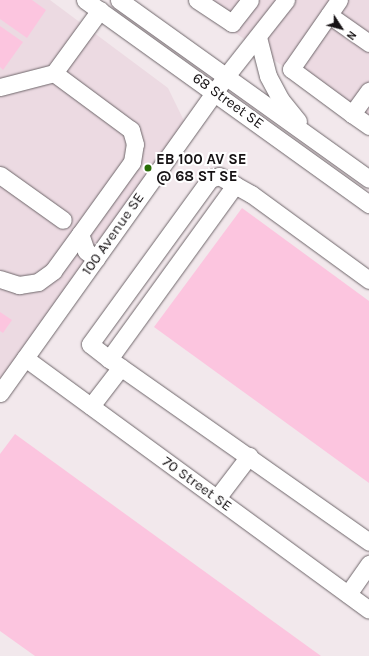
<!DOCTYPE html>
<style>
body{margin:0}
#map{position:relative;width:369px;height:656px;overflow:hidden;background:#f2e8ec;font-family:Karla,sans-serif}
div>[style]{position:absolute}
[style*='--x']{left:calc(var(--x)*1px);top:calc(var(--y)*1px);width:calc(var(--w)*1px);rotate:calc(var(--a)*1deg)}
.built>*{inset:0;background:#ecdae2}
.building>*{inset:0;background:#fcc5df}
.roads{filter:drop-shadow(0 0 1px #6e666a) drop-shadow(0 0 1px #6e666a)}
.minor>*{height:17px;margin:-8.5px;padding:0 8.5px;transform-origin:8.5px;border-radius:8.5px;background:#fff}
.dots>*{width:11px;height:11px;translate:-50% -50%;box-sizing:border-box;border:2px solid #fff;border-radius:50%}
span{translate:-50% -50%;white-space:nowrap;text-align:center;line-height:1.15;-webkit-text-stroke:4px #fff;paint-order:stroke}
.street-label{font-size:15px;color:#161214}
.poi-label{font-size:15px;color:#161214;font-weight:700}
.left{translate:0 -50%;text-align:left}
.north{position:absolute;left:321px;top:8px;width:40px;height:40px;-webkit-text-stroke:3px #fff;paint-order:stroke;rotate:126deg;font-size:11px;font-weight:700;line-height:16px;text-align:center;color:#161214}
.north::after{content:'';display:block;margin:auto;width:14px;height:18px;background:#161214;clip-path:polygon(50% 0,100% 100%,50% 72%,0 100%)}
</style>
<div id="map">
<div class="built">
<i style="clip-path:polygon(0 0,50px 0,168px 88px,188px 129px,0 393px)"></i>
<i style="clip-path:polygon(188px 0,369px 0,369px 126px)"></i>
</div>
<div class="building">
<i style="clip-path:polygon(0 0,32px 0,46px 10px,27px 38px,0 19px)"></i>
<i style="clip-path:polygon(0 26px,23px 42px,3px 70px,0 67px)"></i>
<i style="clip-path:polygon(242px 208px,369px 301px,369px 483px,154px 327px)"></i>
<i style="clip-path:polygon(0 312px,12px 320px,3px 333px,0 331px)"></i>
<i style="clip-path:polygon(15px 434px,321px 656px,35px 656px,0 631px,0 454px)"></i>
</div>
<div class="roads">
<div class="minor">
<i style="--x:85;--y:0;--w:350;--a:35.7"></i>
<i style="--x:119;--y:0;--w:307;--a:35.6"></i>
<i style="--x:197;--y:0;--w:42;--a:33.3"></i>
<i style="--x:232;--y:23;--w:29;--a:-52"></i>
<i style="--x:339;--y:0;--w:84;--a:124.8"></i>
<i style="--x:291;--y:69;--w:76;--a:36.4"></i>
<i style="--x:352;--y:114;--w:29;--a:-54"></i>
<i style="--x:329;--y:15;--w:49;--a:35"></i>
<i style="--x:258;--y:37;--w:40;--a:75.6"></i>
<i style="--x:268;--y:76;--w:27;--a:62"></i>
<i style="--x:281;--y:100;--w:27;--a:51"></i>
<i style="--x:0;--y:87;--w:56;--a:-14.5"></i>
<i style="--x:352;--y:114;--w:21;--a:35"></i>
<i style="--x:0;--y:175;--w:77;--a:35.5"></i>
<i style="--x:96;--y:259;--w:13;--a:-141"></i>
<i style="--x:86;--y:251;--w:18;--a:-109"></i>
<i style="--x:80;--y:234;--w:89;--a:-54.2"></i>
<i style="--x:132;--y:162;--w:18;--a:-81"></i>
<i style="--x:135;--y:144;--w:15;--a:-106"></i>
<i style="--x:131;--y:130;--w:96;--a:-143.5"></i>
<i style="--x:54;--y:73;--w:78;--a:-53.9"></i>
<i style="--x:0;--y:279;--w:20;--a:18"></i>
<i style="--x:19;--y:285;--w:19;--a:-9"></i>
<i style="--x:38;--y:282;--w:19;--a:-36"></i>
<i style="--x:53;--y:271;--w:46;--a:-53.9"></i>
<i style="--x:369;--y:280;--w:146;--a:-143.9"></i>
<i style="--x:251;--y:194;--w:18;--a:-151"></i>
<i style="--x:235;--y:185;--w:215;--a:125.9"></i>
<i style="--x:109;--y:359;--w:318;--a:35.1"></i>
<i style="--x:25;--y:358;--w:426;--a:36.2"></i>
<i style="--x:109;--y:359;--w:24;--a:-142"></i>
<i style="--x:90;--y:344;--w:204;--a:-54"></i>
<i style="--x:210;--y:179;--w:9;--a:-18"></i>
<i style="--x:219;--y:176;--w:18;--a:29"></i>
<i style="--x:0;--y:393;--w:389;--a:-54.5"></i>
<i style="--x:226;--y:76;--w:97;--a:-51.7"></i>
<i style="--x:91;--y:406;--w:49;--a:-52.4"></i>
<i style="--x:217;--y:498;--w:53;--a:-52.7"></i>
<i style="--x:348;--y:594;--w:37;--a:-55"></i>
</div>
</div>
<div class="dots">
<i style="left:148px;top:168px;background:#296d06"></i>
</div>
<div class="street-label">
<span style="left:228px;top:101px;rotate:36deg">68 Street SE</span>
<span style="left:113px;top:234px;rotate:-55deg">100 Avenue SE</span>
<span style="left:197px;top:484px;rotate:36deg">70 Street SE</span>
</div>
<div class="poi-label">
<span class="left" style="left:156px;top:168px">EB 100 AV SE<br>@ 68 ST SE</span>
</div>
<div class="north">N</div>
</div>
